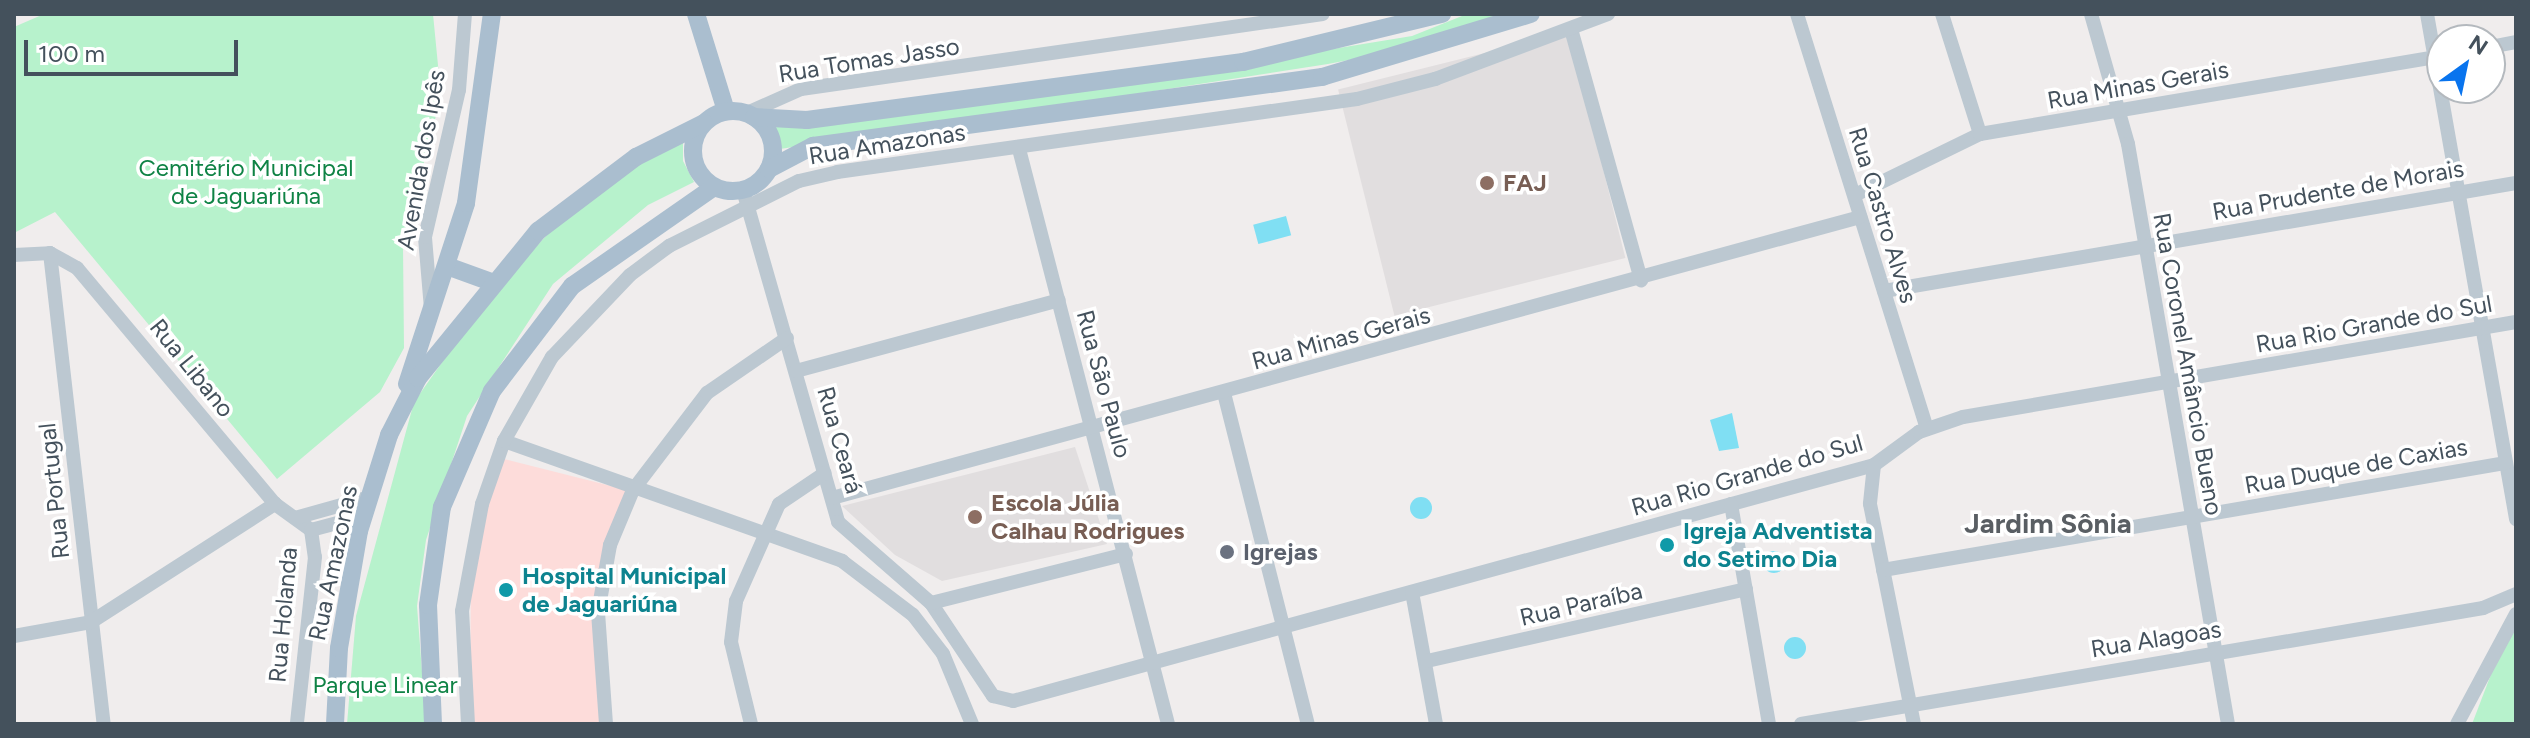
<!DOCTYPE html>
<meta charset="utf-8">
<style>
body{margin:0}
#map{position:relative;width:2530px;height:738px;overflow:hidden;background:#f0eded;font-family:Figtree,sans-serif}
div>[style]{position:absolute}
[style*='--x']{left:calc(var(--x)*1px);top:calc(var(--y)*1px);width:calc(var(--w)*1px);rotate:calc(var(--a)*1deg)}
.education>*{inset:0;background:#e1dedf;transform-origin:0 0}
.medical>*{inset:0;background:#fddcda}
.green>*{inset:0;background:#b7f2cc}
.water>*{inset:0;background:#80dff3;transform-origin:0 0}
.round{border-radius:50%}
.minor>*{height:14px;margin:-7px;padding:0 7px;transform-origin:7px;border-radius:7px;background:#bcc8d1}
.major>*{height:18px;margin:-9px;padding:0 9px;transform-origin:9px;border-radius:9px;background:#aabecf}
.major>.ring{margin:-9px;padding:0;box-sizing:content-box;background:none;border:18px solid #aabecf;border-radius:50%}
.dots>*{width:22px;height:22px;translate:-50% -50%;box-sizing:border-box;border:4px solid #fff;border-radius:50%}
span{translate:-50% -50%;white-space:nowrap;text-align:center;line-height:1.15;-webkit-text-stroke:7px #fff;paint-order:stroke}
.street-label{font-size:24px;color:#44515c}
.park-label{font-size:24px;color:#0f8345}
.education-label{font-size:24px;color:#785e54;font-weight:700}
.left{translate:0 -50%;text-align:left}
.culture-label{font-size:24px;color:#0d838f;font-weight:700}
.worship-label{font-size:24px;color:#5b616d;font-weight:700}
.quarter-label{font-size:28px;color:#595e63;font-weight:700}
.frame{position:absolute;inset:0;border:16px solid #44515c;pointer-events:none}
.north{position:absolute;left:2426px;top:24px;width:80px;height:80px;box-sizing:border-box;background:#fff;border:2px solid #b4b9be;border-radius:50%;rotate:33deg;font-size:22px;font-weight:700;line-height:32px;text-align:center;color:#44515c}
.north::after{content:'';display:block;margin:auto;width:28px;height:36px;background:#0974ee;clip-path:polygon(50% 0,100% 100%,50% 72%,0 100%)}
.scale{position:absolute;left:24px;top:40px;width:214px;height:36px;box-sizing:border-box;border:4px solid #44515c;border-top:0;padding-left:10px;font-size:24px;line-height:28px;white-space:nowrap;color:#44515c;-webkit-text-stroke:6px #fff;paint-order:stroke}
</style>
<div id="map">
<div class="education">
<i style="left:1569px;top:32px;width:233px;height:238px;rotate:76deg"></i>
<i style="clip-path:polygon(1075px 447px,1107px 544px,942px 581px,895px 555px,842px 506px)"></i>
</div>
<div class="medical">
<i style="clip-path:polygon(504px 459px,631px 491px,595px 612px,604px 724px,470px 724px,471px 555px)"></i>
</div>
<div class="green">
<i style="clip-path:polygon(44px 14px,433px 14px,441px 96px,403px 244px,404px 348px,380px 392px,277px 479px,55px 212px,14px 233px,14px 27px)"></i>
<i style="clip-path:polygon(1467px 14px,1499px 14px,1411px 48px,1328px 64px,780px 149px,769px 124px,1118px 84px,1412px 36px)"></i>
<i style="clip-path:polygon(683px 137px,683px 161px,694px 182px,648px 205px,553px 284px,467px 416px,426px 540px,417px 606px,426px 724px,347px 724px,356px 616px,414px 402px,484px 303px,546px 236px,603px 186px)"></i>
<i style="clip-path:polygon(2516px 625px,2516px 724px,2472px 724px,2508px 630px)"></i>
</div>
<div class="water">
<i style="left:1286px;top:216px;width:20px;height:34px;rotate:75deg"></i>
<i style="clip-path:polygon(1732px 413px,1739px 448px,1719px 451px,1710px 420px)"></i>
<i class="round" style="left:1410px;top:497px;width:22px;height:22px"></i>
<i class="round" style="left:1763px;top:551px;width:22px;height:22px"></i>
<i class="round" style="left:1784px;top:637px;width:22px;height:22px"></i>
</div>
<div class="minor">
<i style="--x:1797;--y:14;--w:435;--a:72.6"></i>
<i style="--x:1942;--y:14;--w:126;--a:72.4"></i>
<i style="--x:2091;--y:14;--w:135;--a:74.1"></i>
<i style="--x:2128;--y:144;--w:589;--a:80.22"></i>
<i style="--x:2427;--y:14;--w:513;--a:80"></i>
<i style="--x:1571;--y:29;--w:261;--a:74.4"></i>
<i style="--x:2490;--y:47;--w:26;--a:-11"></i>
<i style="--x:745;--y:114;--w:61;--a:-24.1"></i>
<i style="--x:801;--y:89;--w:527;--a:-8.18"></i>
<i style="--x:1019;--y:149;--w:594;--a:75.47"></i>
<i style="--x:743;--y:190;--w:345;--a:74"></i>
<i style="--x:838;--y:522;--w:123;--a:41.1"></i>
<i style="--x:931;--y:603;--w:112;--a:56.3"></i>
<i style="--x:993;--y:696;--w:21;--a:14"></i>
<i style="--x:1013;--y:701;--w:893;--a:-15.33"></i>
<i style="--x:1874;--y:465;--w:56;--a:-36.3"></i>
<i style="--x:1919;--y:432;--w:46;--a:-18.8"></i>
<i style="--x:1963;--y:417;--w:561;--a:-9.75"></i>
<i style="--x:1855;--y:195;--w:139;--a:-26"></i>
<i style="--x:1980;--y:134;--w:469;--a:-9.6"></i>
<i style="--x:50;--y:253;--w:474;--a:83.5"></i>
<i style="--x:14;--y:255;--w:36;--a:-3"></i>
<i style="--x:50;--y:253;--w:31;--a:29"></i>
<i style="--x:77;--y:268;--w:308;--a:50"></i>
<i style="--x:275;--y:504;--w:44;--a:35.8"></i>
<i style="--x:311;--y:530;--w:27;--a:82"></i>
<i style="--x:315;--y:557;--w:168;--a:96.2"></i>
<i style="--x:1884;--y:291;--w:641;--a:-9.7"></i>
<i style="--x:431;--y:309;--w:72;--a:-94.8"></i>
<i style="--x:425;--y:237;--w:151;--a:-77"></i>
<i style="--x:459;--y:90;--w:76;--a:-85.5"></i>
<i style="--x:796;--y:371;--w:272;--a:-15.1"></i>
<i style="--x:1224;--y:393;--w:341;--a:75.8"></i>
<i style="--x:504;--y:441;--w:359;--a:19.5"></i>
<i style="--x:842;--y:561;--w:89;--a:37.3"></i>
<i style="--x:913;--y:615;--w:49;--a:52.4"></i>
<i style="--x:943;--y:654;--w:76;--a:67.5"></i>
<i style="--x:1874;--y:465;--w:39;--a:96"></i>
<i style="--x:1870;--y:504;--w:224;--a:78.7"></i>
<i style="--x:832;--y:498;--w:1066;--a:-15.29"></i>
<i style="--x:1731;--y:504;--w:223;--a:80.2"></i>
<i style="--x:295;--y:518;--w:78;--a:-15.6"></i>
<i style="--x:311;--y:530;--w:35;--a:-15"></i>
<i style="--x:345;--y:521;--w:17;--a:36"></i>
<i style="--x:1883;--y:570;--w:632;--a:-9.75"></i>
<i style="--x:1412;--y:592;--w:134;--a:79.7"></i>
<i style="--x:931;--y:603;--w:201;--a:-14.1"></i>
<i style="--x:14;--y:636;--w:78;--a:-10.3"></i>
<i style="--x:91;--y:622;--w:219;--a:-32.7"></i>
<i style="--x:1427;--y:661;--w:327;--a:-12.7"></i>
<i style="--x:468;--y:724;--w:113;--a:-93"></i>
<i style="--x:462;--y:611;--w:109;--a:-79.4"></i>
<i style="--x:482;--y:504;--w:67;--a:-70.8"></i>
<i style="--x:504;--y:441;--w:97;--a:-60.3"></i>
<i style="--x:552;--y:357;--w:113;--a:-46.4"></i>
<i style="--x:630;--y:275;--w:49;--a:-36.6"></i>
<i style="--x:669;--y:246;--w:145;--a:-26.6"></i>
<i style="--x:799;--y:181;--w:39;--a:-13"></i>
<i style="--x:837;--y:172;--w:525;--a:-7.99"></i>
<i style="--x:1357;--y:99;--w:81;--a:-14.4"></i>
<i style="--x:1435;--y:79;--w:185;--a:-20.6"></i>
<i style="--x:606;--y:724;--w:112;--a:-94.1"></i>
<i style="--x:598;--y:612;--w:68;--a:-79.8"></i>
<i style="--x:610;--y:545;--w:60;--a:-67.3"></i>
<i style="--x:633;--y:490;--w:122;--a:-52.7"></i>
<i style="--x:707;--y:393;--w:97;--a:-34.5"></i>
<i style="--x:751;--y:724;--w:84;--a:-103.7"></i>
<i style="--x:731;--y:642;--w:41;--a:-83"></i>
<i style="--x:736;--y:601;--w:106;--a:-66.1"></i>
<i style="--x:779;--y:504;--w:55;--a:-34"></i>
<i style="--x:1801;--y:724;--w:692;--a:-9.65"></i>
<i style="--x:2483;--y:608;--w:36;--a:-23"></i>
<i style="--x:2457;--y:724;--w:125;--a:-61.8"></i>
</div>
<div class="major">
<i style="--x:696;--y:14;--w:102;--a:72.8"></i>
<i class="ring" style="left:693px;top:111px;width:62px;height:62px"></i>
<i style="--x:754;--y:117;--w:53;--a:3.2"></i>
<i style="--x:807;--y:120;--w:440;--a:-7.6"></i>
<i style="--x:1243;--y:62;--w:205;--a:-13.6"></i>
<i style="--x:769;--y:169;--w:50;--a:-27.6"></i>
<i style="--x:813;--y:146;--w:514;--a:-7.72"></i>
<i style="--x:1322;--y:77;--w:218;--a:-16.8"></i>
<i style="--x:447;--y:266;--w:47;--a:20"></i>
<i style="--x:407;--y:384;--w:190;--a:-71.9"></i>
<i style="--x:466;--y:203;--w:191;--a:-82.2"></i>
<i style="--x:335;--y:724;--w:76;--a:-87"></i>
<i style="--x:339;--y:648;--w:119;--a:-80.3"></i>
<i style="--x:359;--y:531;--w:101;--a:-72.6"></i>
<i style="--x:389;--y:435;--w:64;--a:-63"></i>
<i style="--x:418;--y:378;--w:190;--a:-50.8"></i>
<i style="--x:538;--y:231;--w:123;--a:-37.1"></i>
<i style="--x:636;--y:157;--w:76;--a:-26.6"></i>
<i style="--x:433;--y:724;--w:119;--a:-92.4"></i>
<i style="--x:428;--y:605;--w:99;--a:-81.9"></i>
<i style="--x:442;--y:507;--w:126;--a:-66.7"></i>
<i style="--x:492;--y:391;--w:132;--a:-52.7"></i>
<i style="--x:572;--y:286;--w:173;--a:-34.9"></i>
</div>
<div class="dots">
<i style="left:1487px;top:183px;background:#8d6e63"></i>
<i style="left:975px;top:517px;background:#8d6e63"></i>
<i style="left:1667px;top:545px;background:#0f9aa8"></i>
<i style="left:1227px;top:552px;background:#6b7280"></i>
<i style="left:506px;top:590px;background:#0f9aa8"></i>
</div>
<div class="street-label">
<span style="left:869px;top:60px;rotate:-9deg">Rua Tomas Jasso</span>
<span style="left:2138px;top:85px;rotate:-10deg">Rua Minas Gerais</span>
<span style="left:887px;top:144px;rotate:-9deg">Rua Amazonas</span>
<span style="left:421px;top:160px;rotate:-80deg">Avenida dos Ipês</span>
<span style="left:2338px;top:190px;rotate:-10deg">Rua Prudente de Morais</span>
<span style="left:1883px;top:215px;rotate:73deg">Rua Castro Alves</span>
<span style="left:2374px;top:324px;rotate:-10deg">Rua Rio Grande do Sul</span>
<span style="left:1341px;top:338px;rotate:-15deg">Rua Minas Gerais</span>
<span style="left:2188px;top:364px;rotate:80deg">Rua Coronel Amâncio Bueno</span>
<span style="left:192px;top:368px;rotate:51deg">Rua Libano</span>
<span style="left:1104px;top:384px;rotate:75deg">Rua São Paulo</span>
<span style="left:840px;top:440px;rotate:74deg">Rua Ceará</span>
<span style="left:2356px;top:466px;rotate:-10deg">Rua Duque de Caxias</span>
<span style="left:1747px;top:475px;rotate:-16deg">Rua Rio Grande do Sul</span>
<span style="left:54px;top:491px;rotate:-96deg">Rua Portugal</span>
<span style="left:333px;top:563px;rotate:-78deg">Rua Amazonas</span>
<span style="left:1581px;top:604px;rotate:-13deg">Rua Paraíba</span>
<span style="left:283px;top:615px;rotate:-85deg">Rua Holanda</span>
<span style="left:2156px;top:639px;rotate:-9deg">Rua Alagoas</span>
</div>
<div class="park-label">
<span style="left:246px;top:182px">Cemitério Municipal<br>de Jaguariúna</span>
<span style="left:385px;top:685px">Parque Linear</span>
</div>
<div class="education-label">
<span class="left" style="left:1503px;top:183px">FAJ</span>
<span class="left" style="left:991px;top:517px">Escola Júlia<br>Calhau Rodrigues</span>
</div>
<div class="culture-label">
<span class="left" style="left:1683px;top:545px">Igreja Adventista<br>do Setimo Dia</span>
<span class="left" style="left:522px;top:590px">Hospital Municipal<br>de Jaguariúna</span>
</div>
<div class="worship-label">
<span class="left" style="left:1243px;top:552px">Igrejas</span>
</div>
<div class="quarter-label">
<span style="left:2048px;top:523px">Jardim Sônia</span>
</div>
<div class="frame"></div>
<div class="north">N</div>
<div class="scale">100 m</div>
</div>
